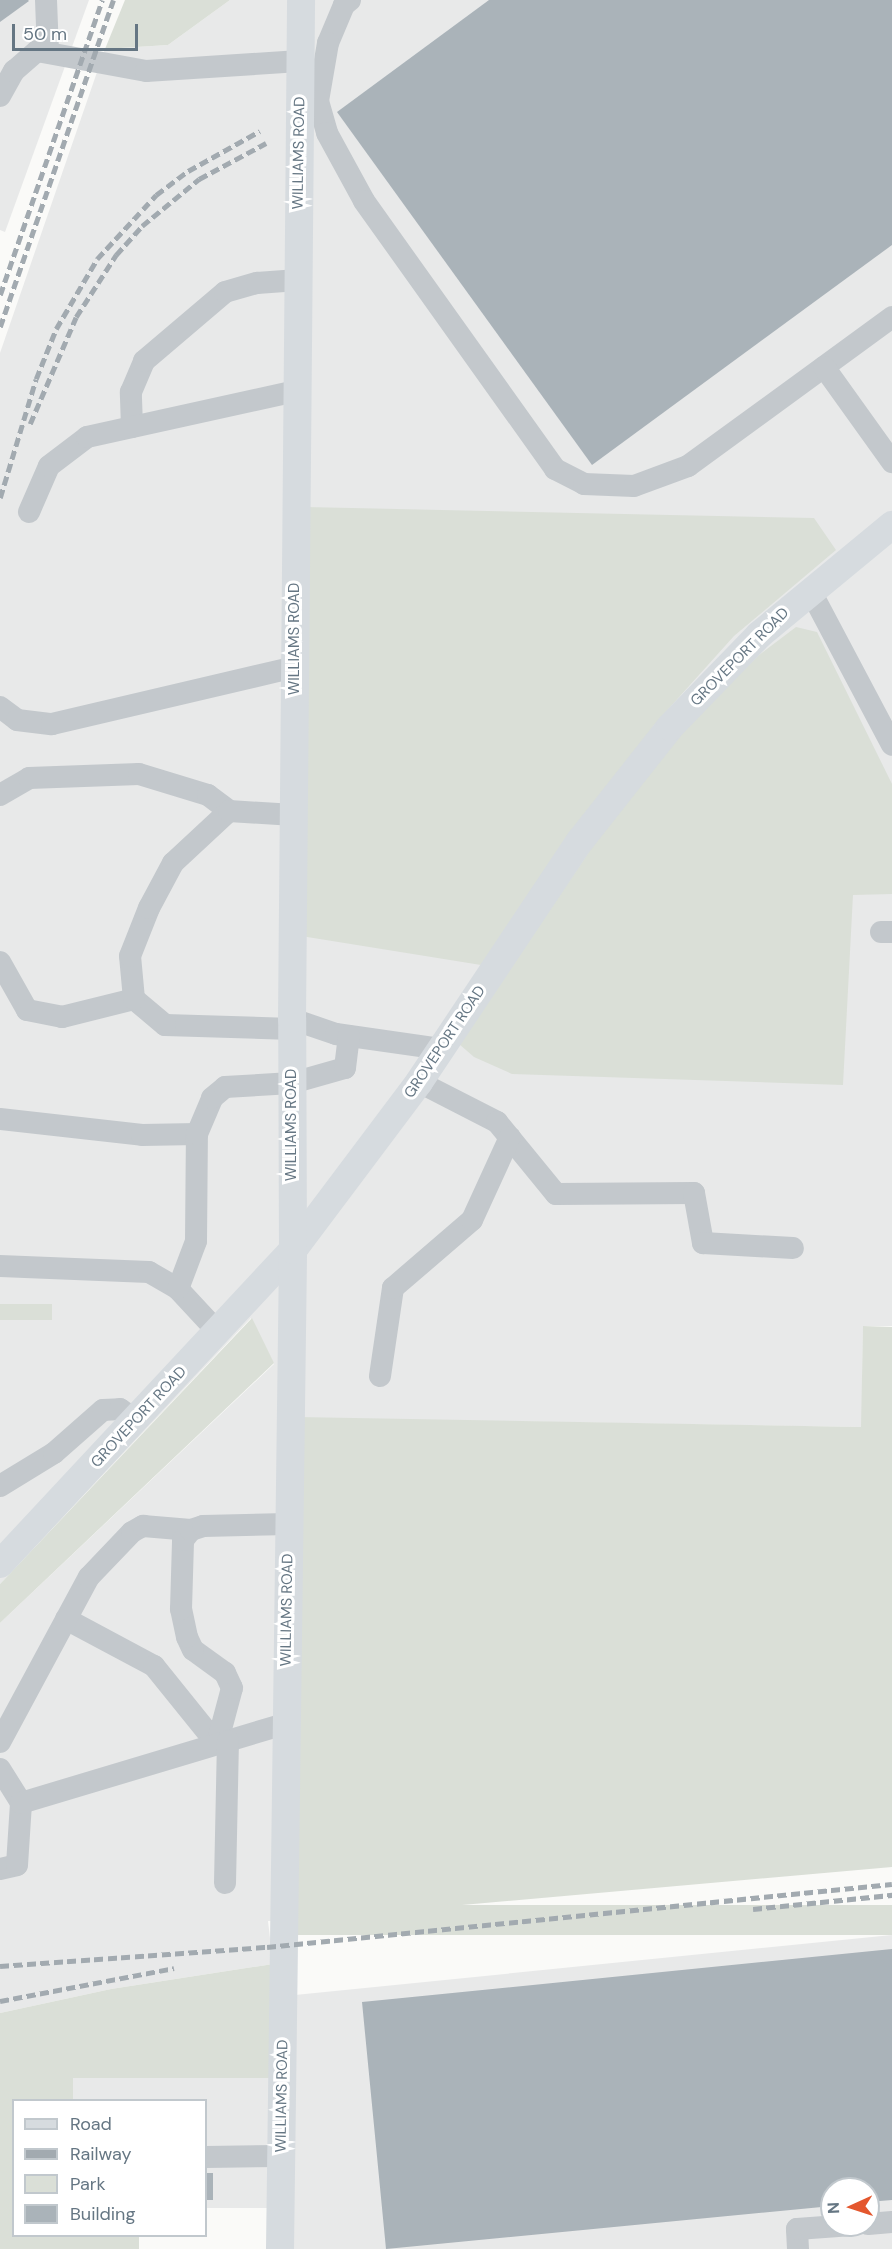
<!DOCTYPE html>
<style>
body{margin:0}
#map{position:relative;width:892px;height:2249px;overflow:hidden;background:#fafaf8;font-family:"DM Sans",sans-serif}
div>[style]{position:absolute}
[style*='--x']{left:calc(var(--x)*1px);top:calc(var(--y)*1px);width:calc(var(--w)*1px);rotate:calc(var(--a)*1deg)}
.built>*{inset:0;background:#e8e9e9}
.green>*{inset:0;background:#dadfd7;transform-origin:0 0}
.building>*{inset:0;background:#aab3b9;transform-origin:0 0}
.minor>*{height:22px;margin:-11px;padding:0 11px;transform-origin:11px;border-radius:11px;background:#c3c8cc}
.major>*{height:28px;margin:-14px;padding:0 14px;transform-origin:14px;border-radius:14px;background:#d6dbdf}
.rail>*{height:4.5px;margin-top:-2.25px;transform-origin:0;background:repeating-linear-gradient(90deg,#a2aab0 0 9px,transparent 0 13.5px)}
span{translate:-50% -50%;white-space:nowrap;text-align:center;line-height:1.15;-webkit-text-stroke:6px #fff;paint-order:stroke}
.street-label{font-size:15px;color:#657683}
.legend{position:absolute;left:12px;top:2099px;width:195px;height:138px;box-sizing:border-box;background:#fff;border:2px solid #c1c8cd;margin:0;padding:8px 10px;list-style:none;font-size:18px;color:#657683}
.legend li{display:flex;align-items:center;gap:12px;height:30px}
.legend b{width:30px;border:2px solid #c1c8cd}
.north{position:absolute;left:820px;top:2177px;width:60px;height:60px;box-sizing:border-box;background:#fff;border:2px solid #c1c8cd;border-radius:50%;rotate:267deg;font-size:16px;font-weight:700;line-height:24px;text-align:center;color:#657683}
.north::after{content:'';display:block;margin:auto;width:21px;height:27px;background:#e4572e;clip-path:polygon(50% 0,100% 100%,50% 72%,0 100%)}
.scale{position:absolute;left:12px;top:24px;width:126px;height:27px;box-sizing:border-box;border:3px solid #657683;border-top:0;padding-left:8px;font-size:18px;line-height:21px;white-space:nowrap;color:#657683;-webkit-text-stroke:4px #fff;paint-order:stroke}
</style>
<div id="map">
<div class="built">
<i style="clip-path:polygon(0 0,89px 0,5px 232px,0 230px)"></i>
<i style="clip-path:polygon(230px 0,892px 0,892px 1326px,863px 1326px,862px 1427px,298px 1418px,293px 1920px,268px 1921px,273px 1964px,111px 1989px,0 2013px,0 1623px,274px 1364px,251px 1318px,0 1584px,0 1320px,51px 1319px,52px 1304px,0 1304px,0 353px,105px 49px,168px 45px)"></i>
<i style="clip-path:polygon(evenodd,892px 1935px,892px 2249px,294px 2249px,294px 2208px,206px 2208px,206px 2100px,73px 2100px,72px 2078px,272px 2078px,275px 1997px,892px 1935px,832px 2189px,868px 2189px,868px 2225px,832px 2225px,832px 2189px)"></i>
</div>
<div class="green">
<i style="clip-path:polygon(125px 0,230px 0,168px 45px,105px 49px)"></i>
<i style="clip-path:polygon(305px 507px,814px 518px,836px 550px,734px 636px,654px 725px,481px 965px,301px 936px)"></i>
<i style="clip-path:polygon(796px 627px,817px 632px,892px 784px,892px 894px,853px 895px,843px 1085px,512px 1074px,474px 1057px,459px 1044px,599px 837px,688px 726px,759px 655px)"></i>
<i style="left:0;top:1304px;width:52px;height:16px"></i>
<i style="clip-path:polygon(252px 1318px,274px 1363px,0 1623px,0 1584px)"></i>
<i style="clip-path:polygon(863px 1326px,892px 1327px,892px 1867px,293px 1920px,297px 1417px,861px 1427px)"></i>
<i style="left:892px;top:1905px;width:30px;height:600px;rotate:90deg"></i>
<i style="clip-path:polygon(273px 1964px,272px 2078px,73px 2078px,73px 2100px,14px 2100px,14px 2236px,139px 2236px,139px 2249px,0 2249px,0 2013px,111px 1989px)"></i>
</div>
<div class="building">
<i style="clip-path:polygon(0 0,28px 0,29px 1px,0 22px)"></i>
<i style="clip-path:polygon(489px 0,892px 0,892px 245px,592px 465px,337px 112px)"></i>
<i style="clip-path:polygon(892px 1949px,892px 2200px,868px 2202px,868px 2189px,832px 2189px,832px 2206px,386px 2249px,362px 2002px)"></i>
<i style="left:206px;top:2173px;width:7px;height:27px"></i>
</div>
<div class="minor">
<i style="--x:46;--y:0;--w:51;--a:87.8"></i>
<i style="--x:350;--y:0;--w:8;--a:140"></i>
<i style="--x:344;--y:5;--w:41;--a:112.8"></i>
<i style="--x:328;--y:43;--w:59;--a:99.8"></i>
<i style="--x:318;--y:101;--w:33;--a:74"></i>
<i style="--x:327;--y:133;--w:77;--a:61.4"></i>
<i style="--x:364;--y:201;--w:329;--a:54.5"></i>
<i style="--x:555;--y:469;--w:33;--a:27"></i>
<i style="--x:584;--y:484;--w:50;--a:2.3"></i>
<i style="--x:634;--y:486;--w:58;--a:-20.3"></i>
<i style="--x:688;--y:466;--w:253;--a:-36.1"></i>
<i style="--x:0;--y:96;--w:29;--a:-61"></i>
<i style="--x:14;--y:71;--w:30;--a:-41"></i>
<i style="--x:37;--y:51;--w:111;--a:10.4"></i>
<i style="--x:146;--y:71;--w:154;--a:-3.7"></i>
<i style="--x:824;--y:367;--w:117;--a:54.4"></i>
<i style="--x:132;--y:427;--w:35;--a:-92"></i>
<i style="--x:131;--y:392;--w:34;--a:-67"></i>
<i style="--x:144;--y:361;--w:106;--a:-40.4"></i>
<i style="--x:225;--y:292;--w:33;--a:-16"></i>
<i style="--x:257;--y:283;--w:41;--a:-4.2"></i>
<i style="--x:29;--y:512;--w:50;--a:-66.5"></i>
<i style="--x:49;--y:466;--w:48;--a:-37.3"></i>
<i style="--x:87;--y:437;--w:215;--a:-12.4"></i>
<i style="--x:810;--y:590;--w:175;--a:62.1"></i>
<i style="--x:0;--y:707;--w:21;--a:37"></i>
<i style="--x:17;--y:720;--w:35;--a:7"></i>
<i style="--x:52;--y:724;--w:250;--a:-13.2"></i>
<i style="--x:0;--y:795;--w:34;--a:-30"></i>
<i style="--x:29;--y:778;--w:110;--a:-2.1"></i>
<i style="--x:139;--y:774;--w:72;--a:16.9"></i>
<i style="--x:208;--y:795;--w:26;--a:37"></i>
<i style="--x:881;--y:932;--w:11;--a:0"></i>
<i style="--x:0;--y:962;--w:55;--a:60.6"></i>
<i style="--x:27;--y:1010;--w:36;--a:11"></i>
<i style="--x:62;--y:1017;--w:74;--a:-14"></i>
<i style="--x:292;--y:1019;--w:46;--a:18.8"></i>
<i style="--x:336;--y:1034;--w:107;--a:8.1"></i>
<i style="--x:292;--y:1029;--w:127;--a:-178.2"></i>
<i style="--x:165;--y:1025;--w:40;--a:-140"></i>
<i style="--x:134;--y:999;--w:43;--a:-95.3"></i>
<i style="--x:130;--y:956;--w:52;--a:-68.4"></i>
<i style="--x:149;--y:908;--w:51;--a:-61.9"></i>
<i style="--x:173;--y:863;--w:76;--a:-42.9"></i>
<i style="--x:229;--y:811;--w:65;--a:3.5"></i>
<i style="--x:419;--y:1082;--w:88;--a:27.1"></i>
<i style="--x:497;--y:1122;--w:93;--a:50.7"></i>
<i style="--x:556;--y:1194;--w:138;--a:-0.4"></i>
<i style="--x:694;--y:1193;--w:51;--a:79.8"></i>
<i style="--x:703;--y:1243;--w:90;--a:3.2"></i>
<i style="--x:0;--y:1119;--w:143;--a:6.4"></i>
<i style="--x:142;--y:1135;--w:55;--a:-1"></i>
<i style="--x:0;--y:1266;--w:149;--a:2.3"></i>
<i style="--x:149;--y:1272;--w:34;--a:30"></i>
<i style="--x:178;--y:1289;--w:59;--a:47.1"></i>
<i style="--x:178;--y:1289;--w:51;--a:-69.4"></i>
<i style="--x:196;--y:1241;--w:107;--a:-89.5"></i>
<i style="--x:197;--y:1134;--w:39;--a:-67"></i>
<i style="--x:212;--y:1098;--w:17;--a:-40"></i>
<i style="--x:225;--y:1087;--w:67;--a:-3.4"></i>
<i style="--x:292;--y:1083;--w:55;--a:-15.8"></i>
<i style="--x:345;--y:1068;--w:32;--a:-83"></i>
<i style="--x:380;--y:1376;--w:89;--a:-81.6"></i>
<i style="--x:393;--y:1288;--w:104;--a:-40.7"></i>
<i style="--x:472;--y:1220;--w:91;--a:-65.4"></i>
<i style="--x:0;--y:1486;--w:63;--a:-31.4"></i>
<i style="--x:54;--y:1453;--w:65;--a:-41.3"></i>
<i style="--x:103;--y:1410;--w:17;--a:-3"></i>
<i style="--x:120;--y:1409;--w:19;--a:35"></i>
<i style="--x:66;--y:1619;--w:100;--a:28.1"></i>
<i style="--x:154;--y:1666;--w:100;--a:51.1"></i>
<i style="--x:0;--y:1742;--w:187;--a:-61.7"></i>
<i style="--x:89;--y:1577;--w:62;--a:-46.3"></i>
<i style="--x:132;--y:1532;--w:13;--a:-29"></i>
<i style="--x:143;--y:1526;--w:48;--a:4.8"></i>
<i style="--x:217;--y:1744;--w:58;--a:-75"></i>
<i style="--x:232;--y:1688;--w:17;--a:-115"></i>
<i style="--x:225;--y:1673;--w:39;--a:-144"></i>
<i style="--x:193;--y:1650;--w:14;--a:-115"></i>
<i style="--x:187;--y:1637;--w:29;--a:-102"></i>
<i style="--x:181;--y:1609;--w:69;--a:-88.3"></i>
<i style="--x:183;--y:1540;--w:13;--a:-51"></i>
<i style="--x:191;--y:1530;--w:13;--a:-18"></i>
<i style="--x:203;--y:1526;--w:85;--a:-1.3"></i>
<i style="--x:0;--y:1769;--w:40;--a:58"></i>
<i style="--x:0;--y:1869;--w:17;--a:-13"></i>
<i style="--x:17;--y:1865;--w:62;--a:-86.3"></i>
<i style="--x:21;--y:1803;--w:276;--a:-16.7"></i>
<i style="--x:225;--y:1883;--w:142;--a:-88.8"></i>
<i style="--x:206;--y:2157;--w:75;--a:-0.8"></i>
<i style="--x:868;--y:2224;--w:24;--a:-5"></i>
<i style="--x:798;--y:2249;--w:20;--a:-93"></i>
<i style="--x:797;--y:2229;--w:55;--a:-4.2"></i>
</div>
<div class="major">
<i style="--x:0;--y:1564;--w:429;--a:-47"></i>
<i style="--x:293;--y:1250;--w:210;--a:-53.1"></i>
<i style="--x:419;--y:1082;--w:290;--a:-56.3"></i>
<i style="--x:580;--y:841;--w:145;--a:-51.7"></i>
<i style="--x:670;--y:727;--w:128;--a:-45.9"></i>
<i style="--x:759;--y:635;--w:173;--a:-39.6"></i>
<i style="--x:280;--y:2249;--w:999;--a:-89.25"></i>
<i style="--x:293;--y:1250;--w:231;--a:-90.2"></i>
<i style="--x:292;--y:1019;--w:1019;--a:-89.49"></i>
</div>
<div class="rail">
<i style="--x:0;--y:295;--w:312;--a:-70.9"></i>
<i style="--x:0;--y:327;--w:346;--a:-70.9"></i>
<i style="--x:30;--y:424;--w:116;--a:-66.7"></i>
<i style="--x:76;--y:317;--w:74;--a:-57.2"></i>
<i style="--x:116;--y:255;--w:39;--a:-48"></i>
<i style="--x:142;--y:226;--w:74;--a:-39.5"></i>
<i style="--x:199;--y:179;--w:76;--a:-28.2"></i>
<i style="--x:0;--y:498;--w:124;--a:-73.2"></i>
<i style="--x:36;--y:379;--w:54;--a:-68.2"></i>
<i style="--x:56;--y:329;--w:81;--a:-59.6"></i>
<i style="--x:97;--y:259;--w:87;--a:-47.3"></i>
<i style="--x:156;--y:195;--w:40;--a:-37"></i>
<i style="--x:188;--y:171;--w:82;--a:-29.1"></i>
<i style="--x:753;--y:1909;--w:140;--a:-5.8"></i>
<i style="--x:0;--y:1966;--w:268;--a:-4.1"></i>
<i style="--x:267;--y:1947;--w:628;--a:-5.76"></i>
<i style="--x:0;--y:2001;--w:177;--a:-10.7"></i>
</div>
<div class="street-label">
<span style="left:299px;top:153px;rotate:-89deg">WILLIAMS ROAD</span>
<span style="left:295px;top:639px;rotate:-90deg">WILLIAMS ROAD</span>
<span style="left:740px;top:657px;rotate:-45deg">GROVEPORT ROAD</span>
<span style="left:445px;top:1042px;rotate:-56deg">GROVEPORT ROAD</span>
<span style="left:292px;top:1125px;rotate:-90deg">WILLIAMS ROAD</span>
<span style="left:139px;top:1417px;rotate:-47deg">GROVEPORT ROAD</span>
<span style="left:287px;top:1610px;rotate:-89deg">WILLIAMS ROAD</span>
<span style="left:282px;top:2096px;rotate:-89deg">WILLIAMS ROAD</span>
</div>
<ul class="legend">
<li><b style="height:8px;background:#d6dbdf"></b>Road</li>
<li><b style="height:8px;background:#a2aab0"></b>Railway</li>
<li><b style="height:16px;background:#dadfd7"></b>Park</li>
<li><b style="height:16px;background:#aab3b9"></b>Building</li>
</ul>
<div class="north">N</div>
<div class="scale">50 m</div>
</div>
